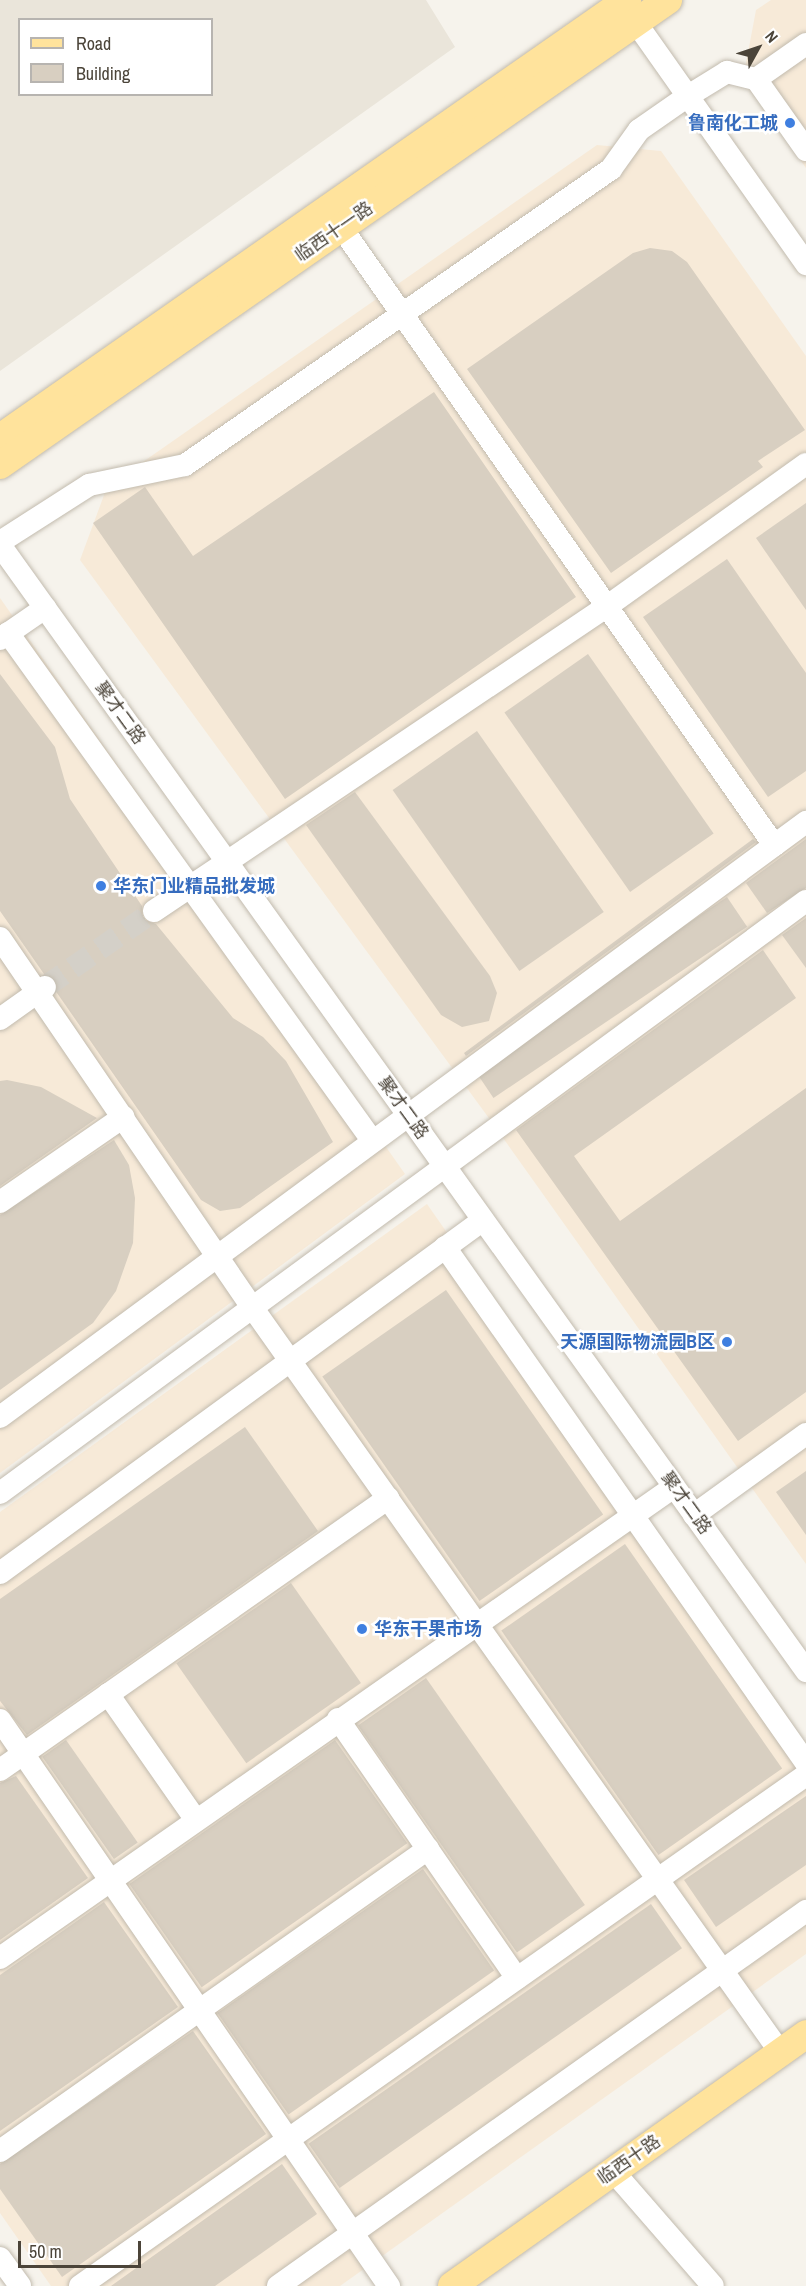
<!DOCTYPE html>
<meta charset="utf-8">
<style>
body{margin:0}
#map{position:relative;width:806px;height:2286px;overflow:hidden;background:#f6f3ec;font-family:"Archivo Narrow","Noto Sans SC",sans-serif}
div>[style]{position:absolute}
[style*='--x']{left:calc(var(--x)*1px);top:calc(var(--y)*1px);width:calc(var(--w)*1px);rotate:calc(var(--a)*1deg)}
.residential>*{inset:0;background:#eae5da}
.commercial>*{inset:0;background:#f7ead8}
.building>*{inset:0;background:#d8cfc1;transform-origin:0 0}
.minor-tunnel>*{height:22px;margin-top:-11px;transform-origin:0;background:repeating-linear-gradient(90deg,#d4d0c8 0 22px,transparent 0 33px)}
.roads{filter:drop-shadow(0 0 2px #c2bbae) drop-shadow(0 0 2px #c2bbae)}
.minor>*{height:22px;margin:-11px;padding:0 11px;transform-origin:11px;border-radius:11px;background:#fff}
.major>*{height:28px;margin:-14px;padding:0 14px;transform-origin:14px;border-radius:14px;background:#ffe39c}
.dots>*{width:16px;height:16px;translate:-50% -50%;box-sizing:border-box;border:3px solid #fff;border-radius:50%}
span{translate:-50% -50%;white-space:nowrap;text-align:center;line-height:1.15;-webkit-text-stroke:5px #fff;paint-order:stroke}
.shop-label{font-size:18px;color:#366cbe;font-weight:700}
.right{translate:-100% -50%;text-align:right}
.left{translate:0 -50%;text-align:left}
.street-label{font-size:18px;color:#4b4439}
.legend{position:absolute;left:18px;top:18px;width:195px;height:78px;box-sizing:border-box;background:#fff;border:2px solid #b7b4b0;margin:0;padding:8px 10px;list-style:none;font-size:18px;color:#4b4439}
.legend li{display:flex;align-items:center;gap:12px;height:30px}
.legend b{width:30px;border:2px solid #b7b4b0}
.north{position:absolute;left:728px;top:18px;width:60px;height:60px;-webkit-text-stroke:4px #fff;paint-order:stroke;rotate:50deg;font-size:16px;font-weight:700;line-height:24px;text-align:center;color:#4b4439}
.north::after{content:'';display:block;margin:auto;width:21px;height:27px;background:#4b4439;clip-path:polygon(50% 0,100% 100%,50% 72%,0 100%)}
.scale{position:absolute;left:18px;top:2241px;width:123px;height:27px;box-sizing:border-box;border:3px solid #4b4439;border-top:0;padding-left:8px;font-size:18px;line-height:21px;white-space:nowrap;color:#4b4439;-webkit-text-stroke:4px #fff;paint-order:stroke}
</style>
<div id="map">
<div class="residential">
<i style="clip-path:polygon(evenodd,0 0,426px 0,455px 47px,0 371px,0 0,20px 20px,212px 20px,212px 94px,20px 94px,20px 20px)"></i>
</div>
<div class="commercial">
<i style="clip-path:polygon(771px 0,806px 0,806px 168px,743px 79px,756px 10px)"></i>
<i style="clip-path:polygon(597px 145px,661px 151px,806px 356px,806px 1564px,491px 1121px,80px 560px,107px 487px)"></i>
<i style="clip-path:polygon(0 598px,405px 1174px,0 1473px)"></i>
<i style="clip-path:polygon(427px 1204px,806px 1747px,806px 1954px,340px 2286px,51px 2286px,0 2213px,0 1512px)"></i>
</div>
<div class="building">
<i style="clip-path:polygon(650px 248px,672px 251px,687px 262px,805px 430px,758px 461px,763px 467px,611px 573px,467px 369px,633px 253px)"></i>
<i style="clip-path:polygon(434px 392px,576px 597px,285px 799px,93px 523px,145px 487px,193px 556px)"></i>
<i style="clip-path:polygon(806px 503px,806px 610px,756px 538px)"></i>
<i style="clip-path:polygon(727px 559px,806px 673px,806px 771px,768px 797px,643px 617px)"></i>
<i style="left:588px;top:654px;width:219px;height:102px;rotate:55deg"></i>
<i style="clip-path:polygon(0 674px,55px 747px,70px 799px,142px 906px,143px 919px,156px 924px,233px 1018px,263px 1037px,286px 1061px,333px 1142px,240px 1208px,220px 1211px,201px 1200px,57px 993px,56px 980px,44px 974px,0 911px)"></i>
<i style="left:477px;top:731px;width:221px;height:103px;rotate:55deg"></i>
<i style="clip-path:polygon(355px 792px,490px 976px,497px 993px,489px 1021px,462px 1027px,441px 1015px,306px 825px)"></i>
<i style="clip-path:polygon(753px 839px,756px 842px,466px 1056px,464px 1053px)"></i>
<i style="clip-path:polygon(806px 839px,806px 888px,767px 913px,746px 883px)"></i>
<i style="left:727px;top:897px;width:36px;height:306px;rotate:56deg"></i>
<i style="clip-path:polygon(806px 918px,806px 968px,782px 935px)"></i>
<i style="clip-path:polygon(763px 950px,796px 998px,574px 1156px,620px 1221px,806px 1088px,806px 1392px,738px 1441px,516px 1130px)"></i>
<i style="clip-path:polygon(7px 1080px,41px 1087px,97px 1118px,0 1186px,0 1081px)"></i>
<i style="clip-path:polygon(114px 1140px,129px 1165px,135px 1198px,133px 1243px,116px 1291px,93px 1323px,0 1390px,0 1215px)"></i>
<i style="left:446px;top:1290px;width:274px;height:151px;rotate:55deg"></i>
<i style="clip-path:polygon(245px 1427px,318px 1531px,27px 1735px,0 1701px,0 1599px)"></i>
<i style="clip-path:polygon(806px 1471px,806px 1535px,776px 1492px)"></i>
<i style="left:625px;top:1544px;width:274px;height:151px;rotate:55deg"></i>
<i style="left:291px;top:1583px;width:122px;height:140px;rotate:55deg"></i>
<i style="left:426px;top:1678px;width:277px;height:83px;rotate:55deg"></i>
<i style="left:66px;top:1740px;width:125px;height:29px;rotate:55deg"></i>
<i style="left:335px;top:1740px;width:126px;height:251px;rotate:55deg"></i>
<i style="clip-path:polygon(16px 1776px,88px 1878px,0 1940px,0 1783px)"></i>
<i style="clip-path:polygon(806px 1796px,806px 1865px,716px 1927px,684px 1880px)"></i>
<i style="left:423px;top:1869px;width:124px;height:251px;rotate:55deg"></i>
<i style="clip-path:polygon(104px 1902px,178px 2007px,0 2131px,0 1975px)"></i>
<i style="left:651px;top:1904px;width:54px;height:418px;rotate:55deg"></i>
<i style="clip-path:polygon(193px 2031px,266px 2134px,62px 2277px,0 2189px,0 2164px)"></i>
<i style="clip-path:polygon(282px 2164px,317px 2214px,215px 2286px,111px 2286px)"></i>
</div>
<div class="minor-tunnel">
<i style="--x:45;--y:987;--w:133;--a:-34.9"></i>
</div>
<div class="roads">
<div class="minor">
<i style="--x:627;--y:10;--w:311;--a:54.8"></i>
<i style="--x:806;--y:44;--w:61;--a:145"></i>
<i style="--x:756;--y:79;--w:87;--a:54.8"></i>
<i style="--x:341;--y:227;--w:755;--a:54.98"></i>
<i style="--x:0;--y:542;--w:106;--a:-32.6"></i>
<i style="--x:89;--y:485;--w:98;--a:-11.8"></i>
<i style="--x:185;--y:465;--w:519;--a:-34.79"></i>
<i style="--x:611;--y:169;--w:48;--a:-54.3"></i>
<i style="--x:639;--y:130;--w:60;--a:-34.8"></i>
<i style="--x:688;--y:96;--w:46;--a:-31.6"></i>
<i style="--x:727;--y:72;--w:30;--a:14"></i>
<i style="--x:0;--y:545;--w:1385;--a:54.4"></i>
<i style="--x:8;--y:633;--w:623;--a:54.34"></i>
<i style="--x:0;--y:639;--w:55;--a:-34.6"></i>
<i style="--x:154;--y:911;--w:548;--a:-33.92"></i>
<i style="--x:609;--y:605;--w:242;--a:-35.6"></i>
<i style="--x:0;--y:938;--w:447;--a:55.7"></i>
<i style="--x:252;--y:1307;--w:913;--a:54.67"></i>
<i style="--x:0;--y:1019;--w:55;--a:-35.4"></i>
<i style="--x:0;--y:1202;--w:150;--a:-34.6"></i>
<i style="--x:445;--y:1247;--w:630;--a:55.02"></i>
<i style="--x:0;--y:1417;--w:1002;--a:-36.44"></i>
<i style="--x:0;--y:1493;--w:1000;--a:-36.3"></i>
<i style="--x:694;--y:1515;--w:138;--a:-35.9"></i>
<i style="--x:0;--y:1573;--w:598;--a:-36.16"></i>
<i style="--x:108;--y:1694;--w:154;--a:55.1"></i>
<i style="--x:338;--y:1719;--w:315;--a:55.4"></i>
<i style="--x:0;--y:1720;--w:687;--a:55.5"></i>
<i style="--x:0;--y:1770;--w:474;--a:-35"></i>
<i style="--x:0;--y:1958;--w:822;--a:-34.95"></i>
<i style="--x:0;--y:2151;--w:524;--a:-35.21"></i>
<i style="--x:613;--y:2171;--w:152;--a:49"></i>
<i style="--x:0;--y:2258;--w:34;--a:54"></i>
<i style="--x:80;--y:2286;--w:888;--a:-35.14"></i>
<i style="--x:278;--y:2286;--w:648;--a:-35.38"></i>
</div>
<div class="major">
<i style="--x:0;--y:438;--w:765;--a:-34.94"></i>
<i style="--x:0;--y:465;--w:814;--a:-34.84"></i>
<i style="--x:452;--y:2286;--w:435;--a:-35.4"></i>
</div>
</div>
<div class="dots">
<i style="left:790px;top:123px;background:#3f7fe0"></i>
<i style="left:101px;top:886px;background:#3f7fe0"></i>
<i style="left:727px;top:1342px;background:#3f7fe0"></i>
<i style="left:362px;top:1629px;background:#3f7fe0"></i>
</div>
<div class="shop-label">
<span class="right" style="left:778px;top:123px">鲁南化工城</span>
<span class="left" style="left:113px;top:886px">华东门业精品批发城</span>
<span class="right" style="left:715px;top:1342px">天源国际物流园B区</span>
<span class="left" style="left:374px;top:1629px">华东干果市场</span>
</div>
<div class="street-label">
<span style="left:334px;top:232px;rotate:-35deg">临西十一路</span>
<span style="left:120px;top:713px;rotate:54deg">聚才二路</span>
<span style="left:403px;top:1108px;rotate:54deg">聚才二路</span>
<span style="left:686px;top:1503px;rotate:54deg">聚才二路</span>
<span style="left:629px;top:2160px;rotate:-35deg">临西十路</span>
</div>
<ul class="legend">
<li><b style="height:8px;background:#ffe39c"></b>Road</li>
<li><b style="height:16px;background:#d8cfc1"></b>Building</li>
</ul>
<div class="north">N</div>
<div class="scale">50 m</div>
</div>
